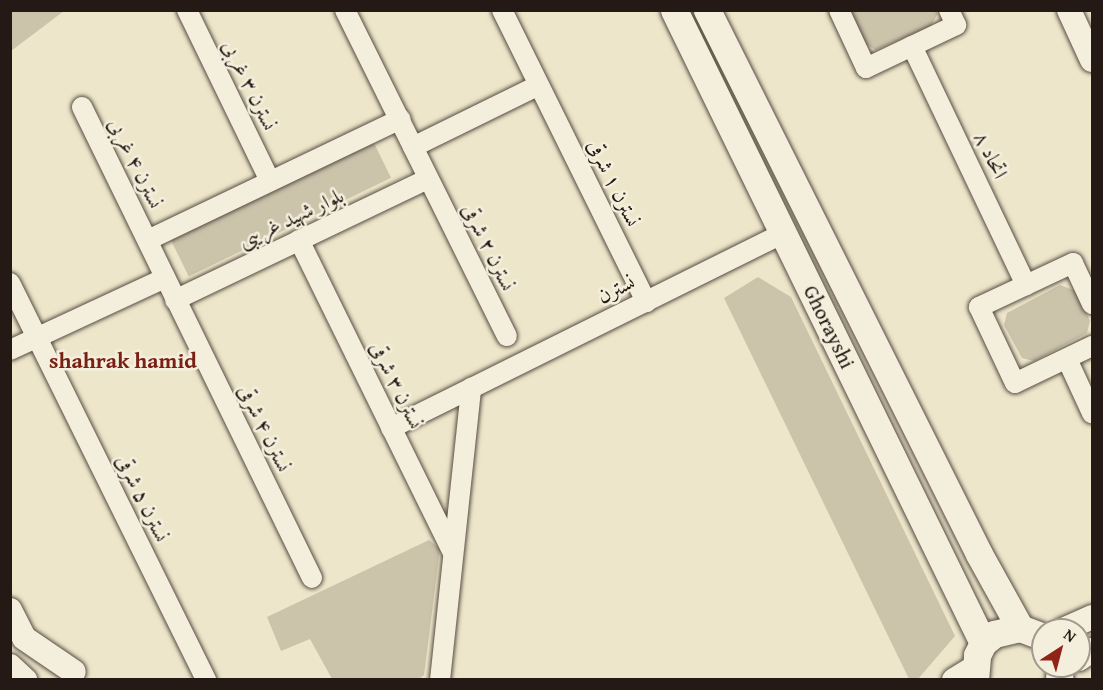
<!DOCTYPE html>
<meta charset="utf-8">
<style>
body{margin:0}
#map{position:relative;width:1103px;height:690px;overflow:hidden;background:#eee6ca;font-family:"Gentium Book Plus",Amiri,serif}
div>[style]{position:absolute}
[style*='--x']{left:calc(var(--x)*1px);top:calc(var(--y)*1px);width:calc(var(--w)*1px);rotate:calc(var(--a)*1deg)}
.green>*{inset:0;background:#ccc3ab;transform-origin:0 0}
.roads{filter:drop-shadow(0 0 2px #564c42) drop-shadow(0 0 2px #564c42)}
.minor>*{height:20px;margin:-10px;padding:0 10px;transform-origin:10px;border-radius:10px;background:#f4efdd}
.tertiary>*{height:24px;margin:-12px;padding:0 12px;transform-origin:12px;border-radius:12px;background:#f4efdd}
.secondary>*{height:27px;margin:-13.5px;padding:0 13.5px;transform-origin:13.5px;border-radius:13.5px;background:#f4efdd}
span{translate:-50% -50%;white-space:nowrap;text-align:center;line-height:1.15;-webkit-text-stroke:5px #f4efdd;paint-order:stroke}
.street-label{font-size:21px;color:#241914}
.neighbourhood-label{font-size:22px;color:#7a1f14;font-weight:700}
.frame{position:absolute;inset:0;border:12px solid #241914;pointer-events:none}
.north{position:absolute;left:1031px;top:618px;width:60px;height:60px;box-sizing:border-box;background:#f4efdd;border:2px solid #a1998d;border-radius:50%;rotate:36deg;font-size:16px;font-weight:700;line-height:24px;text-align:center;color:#241914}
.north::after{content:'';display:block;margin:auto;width:21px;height:27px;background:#8f2418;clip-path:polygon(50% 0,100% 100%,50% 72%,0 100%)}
</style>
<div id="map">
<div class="green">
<i style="clip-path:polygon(11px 10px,64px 10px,64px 11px,11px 51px)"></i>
<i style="clip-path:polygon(851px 11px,937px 11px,937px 15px,931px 26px,876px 50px,865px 44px)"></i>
<i style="left:373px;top:141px;width:41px;height:225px;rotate:64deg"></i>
<i style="clip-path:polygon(758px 277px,791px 297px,955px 636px,918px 679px,909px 679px,724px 298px)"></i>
<i style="clip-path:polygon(1060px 285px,1076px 291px,1090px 321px,1087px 333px,1034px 361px,1022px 358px,1004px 325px,1007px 313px)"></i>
<i style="clip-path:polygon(429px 540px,440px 549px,424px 675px,419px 679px,332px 679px,310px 639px,281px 651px,267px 617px)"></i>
</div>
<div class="roads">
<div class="minor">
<i style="--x:187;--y:10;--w:190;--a:64.1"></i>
<i style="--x:345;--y:10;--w:364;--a:63.6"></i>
<i style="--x:502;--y:10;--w:326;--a:63.7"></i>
<i style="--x:839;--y:10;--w:64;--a:65"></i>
<i style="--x:866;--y:68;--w:100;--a:-25.5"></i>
<i style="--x:956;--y:25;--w:17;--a:-115"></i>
<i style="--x:912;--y:46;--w:265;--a:64.5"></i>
<i style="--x:82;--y:107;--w:524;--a:63.97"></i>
<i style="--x:413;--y:147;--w:140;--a:-26.2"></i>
<i style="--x:148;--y:240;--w:280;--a:-25.6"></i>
<i style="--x:299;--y:240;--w:347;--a:63.8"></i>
<i style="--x:10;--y:283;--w:443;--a:63.7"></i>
<i style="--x:175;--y:300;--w:280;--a:-25.6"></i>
<i style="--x:1092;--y:304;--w:45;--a:-114.9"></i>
<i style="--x:1073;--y:263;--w:104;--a:154.9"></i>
<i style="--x:979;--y:307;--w:84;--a:64.7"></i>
<i style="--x:1015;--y:383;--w:85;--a:-25.7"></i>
<i style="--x:10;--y:350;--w:171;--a:-24.9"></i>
<i style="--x:1067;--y:359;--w:60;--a:65.2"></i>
<i style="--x:391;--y:428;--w:438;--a:-26.4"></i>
<i style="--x:440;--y:680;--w:294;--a:-83.9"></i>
</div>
<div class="tertiary">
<i style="--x:1069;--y:10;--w:55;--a:65.3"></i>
<i style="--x:10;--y:610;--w:31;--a:63"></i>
<i style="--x:24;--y:638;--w:60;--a:34.2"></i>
<i style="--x:1063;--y:630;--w:32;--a:-24"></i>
<i style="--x:1079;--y:659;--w:16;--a:-35"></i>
<i style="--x:10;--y:666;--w:21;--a:43"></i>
<i style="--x:954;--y:680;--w:23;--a:-31"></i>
</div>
<div class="secondary">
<i style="--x:674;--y:10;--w:704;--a:63.98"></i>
<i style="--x:707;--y:10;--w:608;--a:63.43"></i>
<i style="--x:979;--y:554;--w:85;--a:61"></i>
<i style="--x:975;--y:680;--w:25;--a:-85"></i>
<i style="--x:977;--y:655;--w:13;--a:-63"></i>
<i style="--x:983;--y:643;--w:14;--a:-39"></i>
<i style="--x:994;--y:634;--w:27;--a:-13"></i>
<i style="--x:1020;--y:628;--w:25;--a:21"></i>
<i style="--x:1059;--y:680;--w:14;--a:-86"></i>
</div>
</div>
<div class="street-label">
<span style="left:250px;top:85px;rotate:64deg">نسترن ۳ غربی</span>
<span style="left:991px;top:155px;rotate:64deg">اتحاد ۸</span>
<span style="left:136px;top:163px;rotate:64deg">نسترن ۴ غربی</span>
<span style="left:614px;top:183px;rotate:64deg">نسترن ۱ شرقی</span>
<span style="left:291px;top:218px;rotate:-25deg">بلوار شهید غریبی</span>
<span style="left:489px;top:247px;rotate:64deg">نسترن ۲ شرقی</span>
<span style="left:616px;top:289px;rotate:-26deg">نسترن</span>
<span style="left:829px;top:327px;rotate:64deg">Ghorayshi</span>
<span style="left:397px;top:385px;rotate:64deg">نسترن ۳ شرقی</span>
<span style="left:265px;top:428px;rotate:64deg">نسترن ۴ شرقی</span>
<span style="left:143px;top:498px;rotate:64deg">نسترن ۵ شرقی</span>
</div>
<div class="neighbourhood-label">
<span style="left:123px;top:361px">shahrak hamid</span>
</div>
<div class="frame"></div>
<div class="north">N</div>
</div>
